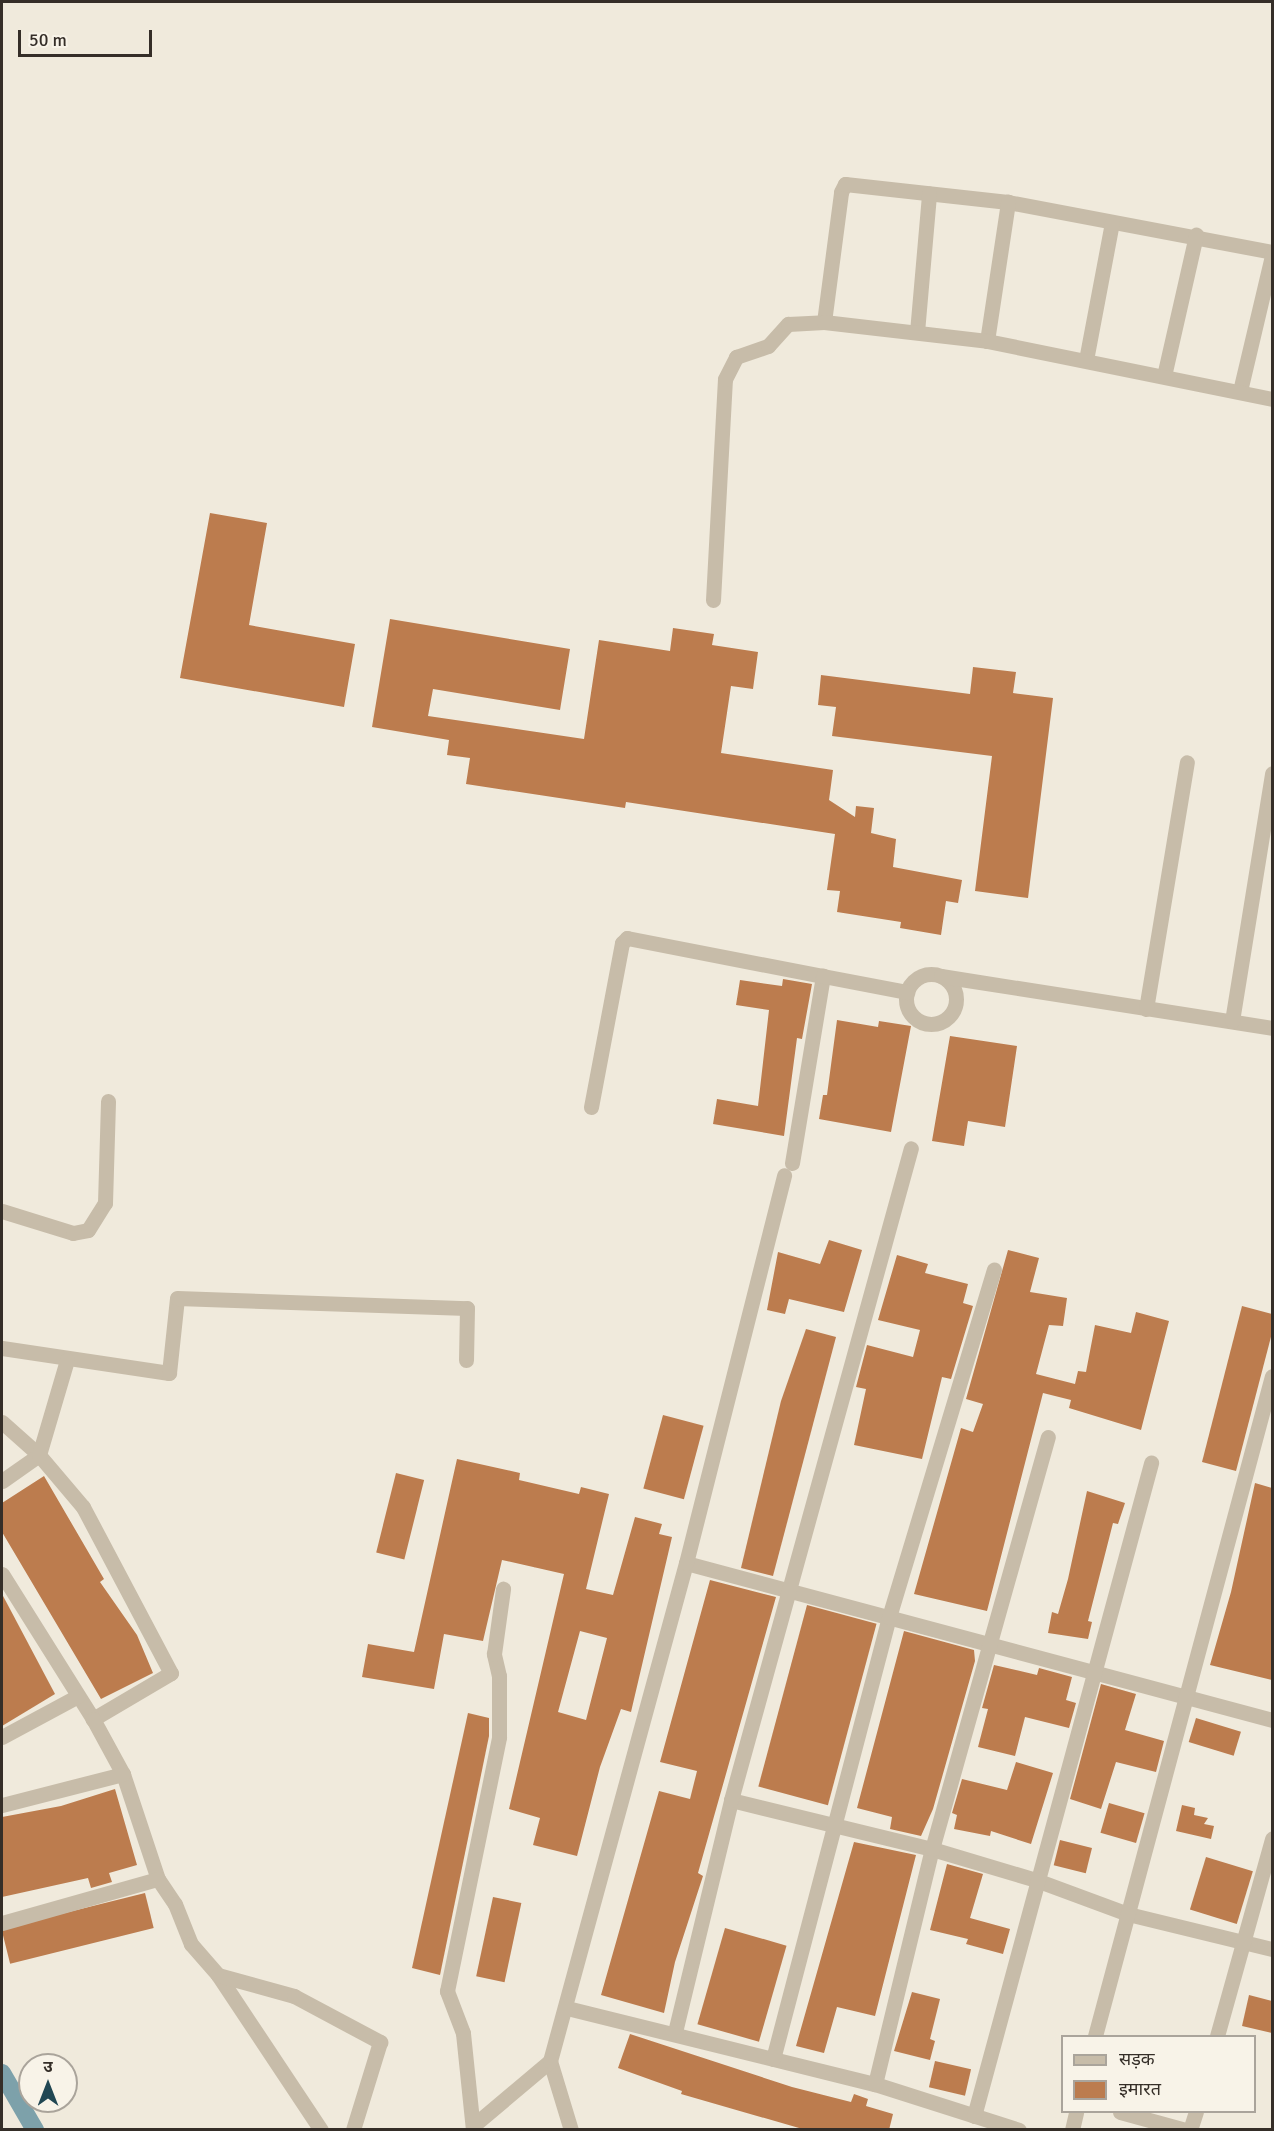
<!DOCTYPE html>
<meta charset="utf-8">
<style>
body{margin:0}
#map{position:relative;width:1274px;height:2131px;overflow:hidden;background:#f0eadc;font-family:Signika,"Noto Sans Devanagari",sans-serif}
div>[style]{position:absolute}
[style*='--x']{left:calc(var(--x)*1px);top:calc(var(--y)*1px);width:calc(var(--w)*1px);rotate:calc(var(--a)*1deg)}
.canal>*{height:18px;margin:-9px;padding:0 9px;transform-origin:9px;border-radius:9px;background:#7da1aa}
.building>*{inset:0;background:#bc7c4e;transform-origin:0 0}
.minor>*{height:15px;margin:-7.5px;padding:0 7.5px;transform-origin:7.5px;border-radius:7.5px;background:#c7bca9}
.minor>.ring{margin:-7.5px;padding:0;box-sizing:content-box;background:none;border:15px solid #c7bca9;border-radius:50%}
span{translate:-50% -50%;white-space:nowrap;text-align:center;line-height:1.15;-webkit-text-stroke:4.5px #f8f3e8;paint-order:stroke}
.frame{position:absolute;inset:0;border:3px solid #352e28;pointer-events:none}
.legend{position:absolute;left:1061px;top:2035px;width:195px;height:78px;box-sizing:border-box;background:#f8f3e8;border:2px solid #aaa49b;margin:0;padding:8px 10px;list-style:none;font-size:18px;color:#352e28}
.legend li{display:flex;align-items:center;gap:12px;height:30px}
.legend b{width:30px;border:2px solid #aaa49b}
.north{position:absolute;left:18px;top:2053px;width:60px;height:60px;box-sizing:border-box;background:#f8f3e8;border:2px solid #aaa49b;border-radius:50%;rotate:0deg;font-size:16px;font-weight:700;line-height:24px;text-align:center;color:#352e28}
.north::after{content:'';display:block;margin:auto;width:21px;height:27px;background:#214753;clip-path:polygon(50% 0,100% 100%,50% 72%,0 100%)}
.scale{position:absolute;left:18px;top:30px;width:134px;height:27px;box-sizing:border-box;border:3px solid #352e28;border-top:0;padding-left:8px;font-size:18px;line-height:21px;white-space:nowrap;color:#352e28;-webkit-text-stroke:4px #f8f3e8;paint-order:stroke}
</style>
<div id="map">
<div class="canal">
<i style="--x:2;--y:2073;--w:66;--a:59.9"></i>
</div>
<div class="building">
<i style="clip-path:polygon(210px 513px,267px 523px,249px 625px,355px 644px,344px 707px,180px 678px)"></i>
<i style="clip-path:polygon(390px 619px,570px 649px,560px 710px,433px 689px,428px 716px,584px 739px,599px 640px,670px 651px,673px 628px,714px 634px,712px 645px,758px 652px,753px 689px,731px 686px,721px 753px,833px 770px,829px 800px,855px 817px,856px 806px,874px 808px,871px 833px,896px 839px,893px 867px,962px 880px,958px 903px,946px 901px,941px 935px,900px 928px,901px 922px,837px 912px,840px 891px,827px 890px,835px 834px,626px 802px,625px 808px,466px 784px,470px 758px,447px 755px,449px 740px,372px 727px)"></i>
<i style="clip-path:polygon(973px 667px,1016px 672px,1013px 693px,1053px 698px,1028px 898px,975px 891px,992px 756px,832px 736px,836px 707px,818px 705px,821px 675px,970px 694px)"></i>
<i style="clip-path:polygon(783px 979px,812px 984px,802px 1039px,797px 1038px,784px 1136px,713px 1124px,717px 1099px,758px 1106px,769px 1010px,736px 1005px,740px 980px,782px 986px)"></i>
<i style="clip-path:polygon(837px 1020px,878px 1027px,879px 1021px,911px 1026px,891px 1132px,819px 1119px,823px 1095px,827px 1095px)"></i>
<i style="clip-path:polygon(950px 1036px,1017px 1046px,1005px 1127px,968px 1121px,964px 1146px,932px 1141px)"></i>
<i style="clip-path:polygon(829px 1240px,862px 1250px,844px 1312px,789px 1299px,785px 1314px,767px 1310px,778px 1252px,820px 1264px)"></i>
<i style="clip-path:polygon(1008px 1250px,1039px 1258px,1030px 1292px,1067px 1298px,1063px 1326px,1049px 1325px,1036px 1374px,1075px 1384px,1078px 1371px,1086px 1372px,1095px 1325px,1131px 1333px,1136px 1312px,1169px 1321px,1141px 1430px,1069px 1408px,1071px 1400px,1043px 1393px,987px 1611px,914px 1594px,961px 1428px,973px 1432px,983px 1404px,966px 1399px)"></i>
<i style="clip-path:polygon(897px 1255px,928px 1264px,925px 1273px,968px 1284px,963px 1303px,973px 1306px,951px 1379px,942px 1377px,922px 1459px,854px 1445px,866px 1389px,856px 1387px,867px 1345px,913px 1357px,920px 1330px,878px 1320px)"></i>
<i style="clip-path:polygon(1242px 1306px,1272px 1314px,1272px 1333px,1236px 1471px,1202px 1462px)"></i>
<i style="clip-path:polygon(806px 1329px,836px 1337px,773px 1576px,741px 1568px,781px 1401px)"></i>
<i style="left:663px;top:1415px;width:42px;height:76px;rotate:15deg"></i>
<i style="clip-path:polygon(evenodd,457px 1459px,520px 1473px,519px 1480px,579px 1494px,581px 1487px,609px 1494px,586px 1589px,613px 1595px,635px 1517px,662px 1524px,659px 1534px,672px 1537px,631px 1712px,621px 1709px,600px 1767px,577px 1856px,533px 1845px,540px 1818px,509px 1809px,564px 1574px,502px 1560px,483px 1641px,444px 1634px,434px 1689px,362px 1677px,368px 1644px,414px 1652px,457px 1459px,580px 1631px,607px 1638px,586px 1720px,558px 1712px,580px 1631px)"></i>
<i style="left:396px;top:1473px;width:29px;height:82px;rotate:14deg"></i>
<i style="clip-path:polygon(44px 1476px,104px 1579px,100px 1582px,137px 1635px,153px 1673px,101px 1699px,2px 1532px,2px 1503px)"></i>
<i style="clip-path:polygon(1255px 1483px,1272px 1488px,1272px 1680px,1210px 1665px,1231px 1592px)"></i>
<i style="clip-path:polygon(1087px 1491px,1125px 1503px,1118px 1524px,1113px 1523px,1088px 1621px,1092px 1622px,1088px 1639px,1048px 1633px,1052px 1612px,1058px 1614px,1068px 1579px)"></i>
<i style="clip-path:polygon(710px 1580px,776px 1597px,698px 1873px,703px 1876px,675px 1962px,664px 2013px,601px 1995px,659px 1791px,690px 1799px,697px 1771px,660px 1762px)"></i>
<i style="clip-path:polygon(2px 1594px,55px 1694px,2px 1726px)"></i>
<i style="left:807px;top:1605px;width:72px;height:188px;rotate:15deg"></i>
<i style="clip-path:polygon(904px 1631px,974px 1650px,975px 1661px,933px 1809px,921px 1836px,890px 1829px,892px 1817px,857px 1808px)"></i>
<i style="clip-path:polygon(994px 1665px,1037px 1675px,1039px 1668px,1072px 1677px,1066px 1700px,1076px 1703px,1069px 1728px,1025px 1717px,1015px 1756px,978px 1747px,988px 1709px,982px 1708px)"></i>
<i style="clip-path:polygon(1101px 1684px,1136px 1694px,1125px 1730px,1164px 1741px,1156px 1772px,1116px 1762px,1101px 1809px,1070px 1799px)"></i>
<i style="clip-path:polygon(468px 1713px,489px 1718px,489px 1736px,440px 1975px,412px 1968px)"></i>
<i style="left:1196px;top:1718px;width:47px;height:25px;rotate:17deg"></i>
<i style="clip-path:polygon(1016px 1762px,1053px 1773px,1031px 1844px,991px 1831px,990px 1836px,954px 1829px,957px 1815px,952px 1813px,962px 1779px,1007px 1790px)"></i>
<i style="clip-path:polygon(115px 1789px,137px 1865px,109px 1873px,112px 1882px,91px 1888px,88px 1878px,2px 1897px,2px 1817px,61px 1806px)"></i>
<i style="left:1109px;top:1803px;width:37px;height:31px;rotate:16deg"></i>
<i style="clip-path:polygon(1182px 1805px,1195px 1808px,1194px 1815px,1208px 1818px,1204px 1824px,1214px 1826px,1211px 1839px,1176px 1831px)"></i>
<i style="left:1060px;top:1840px;width:33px;height:26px;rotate:14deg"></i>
<i style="clip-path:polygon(854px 1842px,916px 1855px,875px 2016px,837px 2007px,824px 2053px,796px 2046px)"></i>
<i style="left:1206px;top:1857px;width:49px;height:55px;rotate:17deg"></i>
<i style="clip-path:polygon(947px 1864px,983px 1874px,970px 1918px,1010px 1929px,1003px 1954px,966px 1944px,968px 1939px,930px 1930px)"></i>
<i style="left:145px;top:1893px;width:36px;height:148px;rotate:76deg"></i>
<i style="left:493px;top:1897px;width:29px;height:81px;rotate:12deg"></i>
<i style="left:725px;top:1928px;width:64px;height:100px;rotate:16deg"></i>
<i style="clip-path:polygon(912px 1992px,940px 1999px,930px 2039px,935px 2041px,930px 2060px,894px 2051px)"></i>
<i style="clip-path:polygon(1249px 1995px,1272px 2001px,1272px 2033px,1242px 2026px)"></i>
<i style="clip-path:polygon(630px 2034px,792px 2087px,851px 2102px,854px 2094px,868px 2099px,866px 2106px,893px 2114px,889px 2130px,806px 2130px,681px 2094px,682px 2091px,618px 2068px)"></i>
<i style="left:935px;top:2061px;width:37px;height:27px;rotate:13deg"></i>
</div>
<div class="minor">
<i style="--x:824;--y:322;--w:131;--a:-82.5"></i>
<i style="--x:841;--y:192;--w:9;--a:-63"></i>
<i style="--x:845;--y:184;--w:164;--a:6.3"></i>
<i style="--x:1008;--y:202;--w:269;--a:10.7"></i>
<i style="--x:917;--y:332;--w:139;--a:-85"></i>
<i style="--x:987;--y:341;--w:141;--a:-81.4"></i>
<i style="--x:1086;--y:360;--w:139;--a:-79.3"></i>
<i style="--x:1164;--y:376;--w:145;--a:-77.2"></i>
<i style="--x:1240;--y:391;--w:139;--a:-76.7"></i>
<i style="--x:713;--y:600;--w:221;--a:-86.9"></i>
<i style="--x:725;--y:379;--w:25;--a:-63"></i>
<i style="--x:736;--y:357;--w:34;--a:-19"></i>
<i style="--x:768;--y:346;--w:30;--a:-48"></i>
<i style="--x:788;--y:324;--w:36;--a:-3"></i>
<i style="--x:824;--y:322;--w:164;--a:6.6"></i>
<i style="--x:987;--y:341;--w:291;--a:11.5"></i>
<i class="ring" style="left:906px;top:974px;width:35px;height:35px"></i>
<i style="--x:941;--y:976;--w:335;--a:8.9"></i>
<i style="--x:1146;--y:1009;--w:250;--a:-80.6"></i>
<i style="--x:1232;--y:1021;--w:251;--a:-80.8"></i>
<i style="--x:591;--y:1107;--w:167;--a:-79.3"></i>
<i style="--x:622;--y:943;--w:7;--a:-45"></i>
<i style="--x:627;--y:938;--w:200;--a:11"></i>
<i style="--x:792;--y:1163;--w:190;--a:-80.6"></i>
<i style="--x:823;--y:976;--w:86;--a:10.8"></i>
<i style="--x:2;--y:1211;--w:74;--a:17.2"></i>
<i style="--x:73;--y:1233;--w:15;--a:-11"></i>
<i style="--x:88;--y:1230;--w:32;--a:-58"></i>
<i style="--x:105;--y:1203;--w:102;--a:-88.3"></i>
<i style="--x:2;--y:1348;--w:169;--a:8.5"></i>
<i style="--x:169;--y:1373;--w:75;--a:-83.9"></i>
<i style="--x:177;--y:1298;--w:290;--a:2"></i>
<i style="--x:467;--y:1308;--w:52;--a:91.1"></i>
<i style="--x:2;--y:1422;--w:50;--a:41.7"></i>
<i style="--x:39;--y:1455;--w:68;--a:49.8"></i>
<i style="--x:83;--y:1507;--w:188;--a:62.1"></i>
<i style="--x:171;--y:1673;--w:91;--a:149.5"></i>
<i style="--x:2;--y:1481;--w:45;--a:-35.1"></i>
<i style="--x:39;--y:1455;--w:99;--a:-73.6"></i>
<i style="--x:686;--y:1563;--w:607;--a:15"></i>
<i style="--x:2;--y:1574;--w:171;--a:57.9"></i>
<i style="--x:93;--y:1719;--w:63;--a:61.4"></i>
<i style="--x:123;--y:1774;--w:111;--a:71.6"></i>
<i style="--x:158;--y:1879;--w:30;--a:56"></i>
<i style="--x:175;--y:1904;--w:43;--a:68.2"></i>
<i style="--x:191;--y:1944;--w:41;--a:48.9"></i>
<i style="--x:218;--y:1975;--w:186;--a:56.4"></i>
<i style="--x:2;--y:1737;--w:86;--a:-28.3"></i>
<i style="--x:731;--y:1800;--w:207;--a:13.7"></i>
<i style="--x:932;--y:1849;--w:109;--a:16.6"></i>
<i style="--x:1036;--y:1880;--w:98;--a:20.3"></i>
<i style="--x:1128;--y:1914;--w:148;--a:13.7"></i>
<i style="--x:2;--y:1805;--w:125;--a:-14.4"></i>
<i style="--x:2;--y:1923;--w:162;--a:-15.8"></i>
<i style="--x:218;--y:1975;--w:79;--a:15.4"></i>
<i style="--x:294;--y:1996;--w:98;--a:28.1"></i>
<i style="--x:380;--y:2042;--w:92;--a:107.1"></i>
<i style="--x:567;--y:2008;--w:317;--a:13.9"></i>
<i style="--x:875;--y:2084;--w:151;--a:17.7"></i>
<i style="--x:675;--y:2032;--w:239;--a:-76.4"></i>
<i style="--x:731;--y:1800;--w:676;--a:-74.57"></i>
<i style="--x:1095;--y:2036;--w:683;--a:-74.99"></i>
<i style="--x:1217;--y:2036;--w:205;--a:-74.4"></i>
<i style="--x:773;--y:2059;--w:457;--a:-75.3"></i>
<i style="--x:889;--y:1617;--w:363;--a:-73.2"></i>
<i style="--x:550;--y:2061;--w:72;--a:73.1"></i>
<i style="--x:875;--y:2084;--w:242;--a:-76.4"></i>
<i style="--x:932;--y:1849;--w:428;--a:-74.3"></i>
<i style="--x:1120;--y:2112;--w:68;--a:15.3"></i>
<i style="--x:974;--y:2116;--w:677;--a:-74.83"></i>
<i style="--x:474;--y:2125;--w:99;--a:-40.1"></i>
<i style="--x:550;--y:2061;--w:516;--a:-74.73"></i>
<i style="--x:686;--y:1563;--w:400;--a:-75.8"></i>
<i style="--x:473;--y:2130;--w:98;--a:-95.9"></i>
<i style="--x:463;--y:2033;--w:45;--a:-110.9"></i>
<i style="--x:447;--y:1991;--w:259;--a:-78.4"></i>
<i style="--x:499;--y:1737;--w:61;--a:-90"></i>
<i style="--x:499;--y:1676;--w:23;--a:-103"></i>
<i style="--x:494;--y:1654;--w:66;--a:-82.1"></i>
<i style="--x:1072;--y:2130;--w:18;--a:-77"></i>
<i style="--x:1190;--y:2130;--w:19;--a:-72"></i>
</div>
<div class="frame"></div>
<ul class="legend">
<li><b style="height:8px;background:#c7bca9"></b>सड़क</li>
<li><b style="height:16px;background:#bc7c4e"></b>इमारत</li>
</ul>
<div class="north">उ</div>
<div class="scale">50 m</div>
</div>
